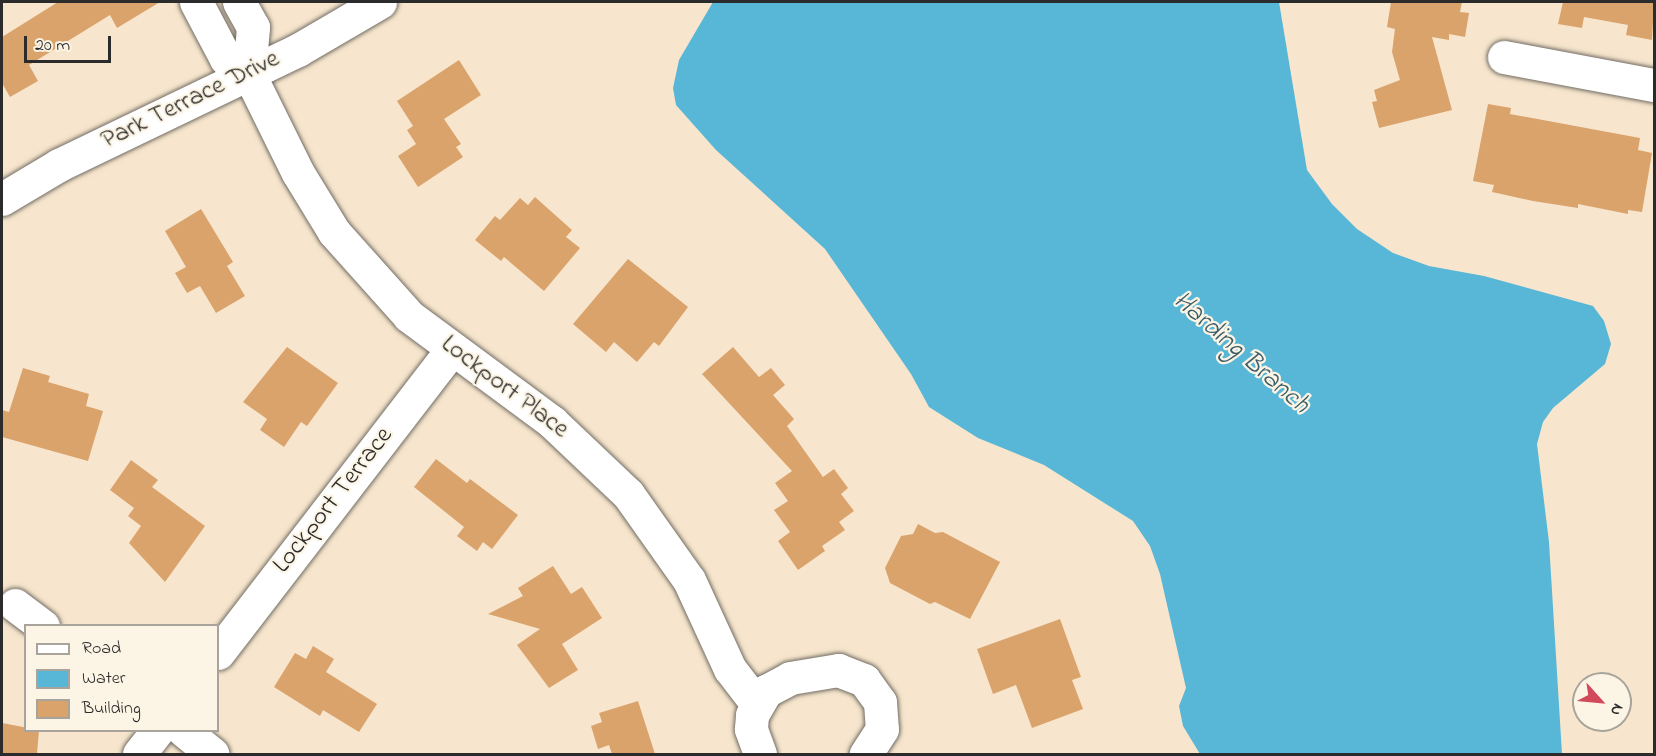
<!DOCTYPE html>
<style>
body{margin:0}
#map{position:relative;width:1656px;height:756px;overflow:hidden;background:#f7e6cd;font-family:"Indie Flower",sans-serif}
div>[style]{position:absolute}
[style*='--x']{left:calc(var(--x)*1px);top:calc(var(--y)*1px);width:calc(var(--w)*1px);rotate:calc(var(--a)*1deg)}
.water>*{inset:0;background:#58b6d6}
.building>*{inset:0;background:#dba36c}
.roads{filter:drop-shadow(0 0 2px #726c64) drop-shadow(0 0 2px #726c64)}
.minor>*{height:33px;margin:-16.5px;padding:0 16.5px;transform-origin:16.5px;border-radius:16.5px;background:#fff}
.tertiary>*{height:33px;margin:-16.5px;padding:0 16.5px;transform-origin:16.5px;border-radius:16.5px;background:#fff}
span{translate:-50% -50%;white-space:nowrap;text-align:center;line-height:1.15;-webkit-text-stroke:4.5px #fcf5e5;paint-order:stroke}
.street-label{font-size:26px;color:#2b2b2b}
.water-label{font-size:27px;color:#3b5c67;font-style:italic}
.frame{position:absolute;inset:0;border:3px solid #2b2b2b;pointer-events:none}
.legend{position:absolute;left:24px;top:624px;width:195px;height:108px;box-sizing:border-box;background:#fcf5e5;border:2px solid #a8a49b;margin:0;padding:8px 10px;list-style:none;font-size:18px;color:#2b2b2b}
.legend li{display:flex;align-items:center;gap:12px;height:30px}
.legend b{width:30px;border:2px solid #a8a49b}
.north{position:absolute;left:1572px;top:672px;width:60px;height:60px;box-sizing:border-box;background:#fcf5e5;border:2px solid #a8a49b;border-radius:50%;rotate:117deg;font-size:16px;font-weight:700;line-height:24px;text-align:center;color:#2b2b2b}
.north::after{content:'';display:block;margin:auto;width:21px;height:27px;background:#d1495b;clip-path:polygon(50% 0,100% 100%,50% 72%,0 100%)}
.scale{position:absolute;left:24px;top:36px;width:87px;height:27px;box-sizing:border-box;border:3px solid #2b2b2b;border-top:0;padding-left:8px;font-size:18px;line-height:21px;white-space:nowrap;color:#2b2b2b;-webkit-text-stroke:4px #fcf5e5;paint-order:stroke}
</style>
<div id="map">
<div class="water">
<i style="clip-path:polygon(713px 2px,1279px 2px,1307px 170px,1332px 204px,1357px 229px,1393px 253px,1429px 266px,1484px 276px,1593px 306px,1604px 321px,1611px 344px,1605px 364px,1553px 408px,1543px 422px,1537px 444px,1549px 542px,1562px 754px,1200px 754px,1183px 726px,1179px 706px,1186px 688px,1160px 574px,1150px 546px,1133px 521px,1044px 465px,978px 438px,929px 407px,911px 374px,825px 249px,716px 150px,676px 105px,673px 88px,679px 60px)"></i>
</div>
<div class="building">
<i style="clip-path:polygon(58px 2px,160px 2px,117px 28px,110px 15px,29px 65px,38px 81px,10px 97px,2px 83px,2px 37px)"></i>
<i style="clip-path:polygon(1391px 2px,1462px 2px,1460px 12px,1469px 13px,1465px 37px,1449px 34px,1449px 40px,1432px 37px,1452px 110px,1379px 128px,1372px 102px,1377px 101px,1374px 90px,1400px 80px,1392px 52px,1395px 29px,1387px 27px)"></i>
<i style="clip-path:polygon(1563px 2px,1654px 2px,1652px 40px,1626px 35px,1628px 25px,1584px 17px,1582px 28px,1558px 24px)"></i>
<i style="clip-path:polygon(459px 60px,481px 95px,444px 119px,461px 144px,456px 147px,463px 157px,418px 187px,398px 156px,416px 144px,407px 130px,413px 126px,397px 101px)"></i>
<i style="clip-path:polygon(1488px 104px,1511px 108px,1510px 114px,1640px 138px,1638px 150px,1652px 153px,1642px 212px,1628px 210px,1628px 214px,1578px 204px,1578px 208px,1533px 201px,1492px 192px,1494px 185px,1473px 181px)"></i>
<i style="clip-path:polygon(535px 197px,572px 230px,566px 237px,580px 248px,544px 291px,504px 257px,501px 261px,475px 240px,495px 216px,500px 220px,520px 198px,528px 205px)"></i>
<i style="clip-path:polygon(201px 209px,233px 262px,227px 266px,245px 296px,216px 313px,200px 286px,187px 293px,175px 273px,186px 267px,165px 231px)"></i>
<i style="clip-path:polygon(628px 259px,688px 307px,659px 346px,654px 342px,637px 362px,614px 342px,606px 352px,573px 324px)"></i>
<i style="clip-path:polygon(287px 347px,338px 383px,307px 426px,301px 422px,284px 447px,260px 430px,267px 419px,243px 402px)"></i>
<i style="clip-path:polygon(733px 347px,759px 377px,771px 368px,785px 385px,773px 395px,794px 419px,787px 426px,823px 477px,834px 469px,848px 488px,841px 494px,854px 511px,839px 522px,845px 530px,822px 546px,825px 551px,798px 570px,778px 541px,790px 532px,774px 510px,788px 501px,775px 483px,792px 471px,702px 374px)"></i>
<i style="clip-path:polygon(23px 368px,50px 376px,48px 382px,89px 394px,86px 406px,103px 411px,88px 461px,2px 437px,2px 410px,9px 412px)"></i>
<i style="clip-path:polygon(436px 459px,467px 483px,470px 479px,518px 515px,492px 549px,483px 542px,477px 551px,457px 536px,464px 527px,414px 487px)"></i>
<i style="clip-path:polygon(131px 460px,158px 480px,152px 487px,205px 526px,165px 582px,129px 543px,141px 526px,128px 516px,134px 508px,110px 490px)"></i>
<i style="clip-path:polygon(918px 524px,935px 533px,943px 532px,1000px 562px,970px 619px,935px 602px,930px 604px,890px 583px,885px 568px,901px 536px,913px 534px)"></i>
<i style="clip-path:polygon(553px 566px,571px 594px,582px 587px,602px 618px,562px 644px,578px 670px,549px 688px,517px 645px,540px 629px,488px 614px,523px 596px,518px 588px)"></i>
<i style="clip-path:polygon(1060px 619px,1081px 677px,1072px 680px,1083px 709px,1032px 728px,1016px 685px,993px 694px,977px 649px)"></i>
<i style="clip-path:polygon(313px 646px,334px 659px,326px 672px,377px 704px,359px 732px,323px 710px,320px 716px,274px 687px,295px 653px,306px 659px)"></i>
<i style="clip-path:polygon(638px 701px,655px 754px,612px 754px,609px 745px,598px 749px,591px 726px,602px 722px,599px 713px)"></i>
<i style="clip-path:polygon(2px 723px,39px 730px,37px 754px,2px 754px)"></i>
</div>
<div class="roads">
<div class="minor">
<i style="--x:196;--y:2;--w:64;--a:62.2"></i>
<i style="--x:226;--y:59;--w:27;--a:33"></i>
<i style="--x:239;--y:2;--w:29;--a:61"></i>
<i style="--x:253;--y:27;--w:47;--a:94.9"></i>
<i style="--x:1504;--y:57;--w:153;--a:10.6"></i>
<i style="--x:249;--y:74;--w:110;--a:63.7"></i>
<i style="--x:298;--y:173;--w:69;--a:58.6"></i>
<i style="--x:334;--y:232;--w:113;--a:48.2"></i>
<i style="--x:409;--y:316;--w:178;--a:36.5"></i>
<i style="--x:552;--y:422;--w:105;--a:43.5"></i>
<i style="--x:628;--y:494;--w:105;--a:54.7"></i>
<i style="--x:689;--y:580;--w:98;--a:65.3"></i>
<i style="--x:730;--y:669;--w:44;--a:52.4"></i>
<i style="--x:15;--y:605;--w:35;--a:37"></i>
<i style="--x:218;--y:653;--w:382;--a:-52.4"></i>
<i style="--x:183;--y:730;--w:38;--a:39"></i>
<i style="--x:139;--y:754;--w:31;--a:-52"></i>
<i style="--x:760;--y:754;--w:27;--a:-110"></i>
<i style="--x:751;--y:729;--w:14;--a:-86"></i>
<i style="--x:752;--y:715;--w:28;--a:-60"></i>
<i style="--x:766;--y:691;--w:27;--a:-28"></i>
<i style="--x:790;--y:678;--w:49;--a:-9.5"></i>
<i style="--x:838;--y:670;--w:28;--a:21"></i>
<i style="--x:864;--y:680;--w:27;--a:54"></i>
<i style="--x:880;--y:702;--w:27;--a:86"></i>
<i style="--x:882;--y:729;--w:30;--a:123"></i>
</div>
<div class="tertiary">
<i style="--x:2;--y:199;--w:66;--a:-30.8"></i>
<i style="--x:59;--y:165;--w:265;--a:-25.7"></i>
<i style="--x:298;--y:50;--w:95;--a:-30.3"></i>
</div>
</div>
<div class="street-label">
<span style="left:191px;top:101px;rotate:-26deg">Park Terrace Drive</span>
<span style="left:504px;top:388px;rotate:37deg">Lockport Place</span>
<span style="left:334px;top:501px;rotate:-52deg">Lockport Terrace</span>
</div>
<div class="water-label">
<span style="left:1241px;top:353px;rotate:41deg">Harding Branch</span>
</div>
<div class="frame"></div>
<ul class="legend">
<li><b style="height:8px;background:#fff"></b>Road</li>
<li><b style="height:16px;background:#58b6d6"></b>Water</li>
<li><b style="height:16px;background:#dba36c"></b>Building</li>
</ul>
<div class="north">N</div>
<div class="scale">20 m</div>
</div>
